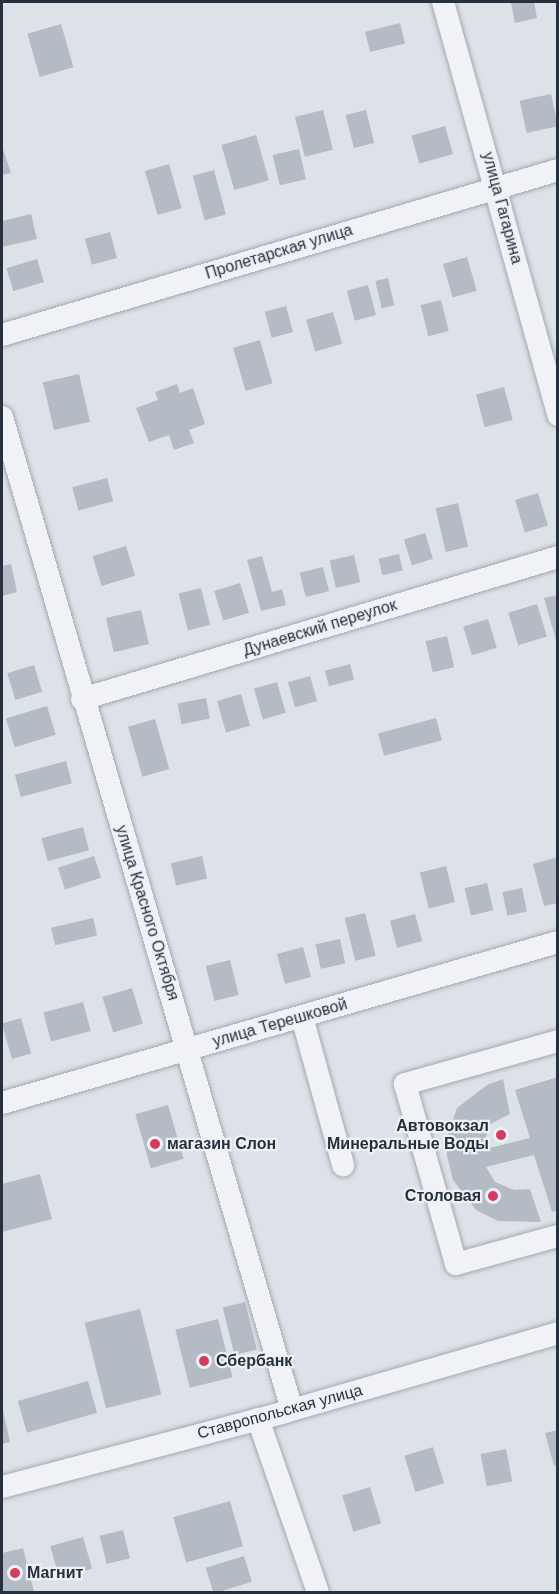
<!DOCTYPE html>
<meta charset="utf-8">
<style>
body{margin:0}
#map{position:relative;width:559px;height:1594px;overflow:hidden;background:#dde2e8;font-family:Helvetica,sans-serif}
div>[style]{position:absolute}
[style*='--x']{left:calc(var(--x)*1px);top:calc(var(--y)*1px);width:calc(var(--w)*1px);rotate:calc(var(--a)*1deg)}
.building>*{inset:0;background:#b4bbc5;transform-origin:0 0}
.roads{filter:drop-shadow(0 0 2px #a2a9b2) drop-shadow(0 0 2px #a2a9b2)}
.minor>*{height:22px;margin:-11px;padding:0 11px;transform-origin:11px;border-radius:11px;background:#f0f2f6}
.dots>*{width:16px;height:16px;translate:-50% -50%;box-sizing:border-box;border:3px solid #edf1f5;border-radius:50%}
span{translate:-50% -50%;white-space:nowrap;text-align:center;line-height:1.15;-webkit-text-stroke:4.5px #edf1f5;paint-order:stroke}
.street-label{font-size:16px;color:#26313f}
.poi-label{font-size:16px;color:#26313f;font-weight:700}
.right{translate:-100% -50%;text-align:right}
.left{translate:0 -50%;text-align:left}
.frame{position:absolute;inset:0;border:3px solid #26313f;pointer-events:none}
</style>
<div id="map">
<div class="building">
<i style="clip-path:polygon(521px 2px,534px 2px,537px 18px,515px 23px,511px 3px)"></i>
<i style="left:400px;top:23px;width:21px;height:36px;rotate:76deg"></i>
<i style="left:61px;top:24px;width:45px;height:35px;rotate:74deg"></i>
<i style="left:551px;top:94px;width:33px;height:32px;rotate:78deg"></i>
<i style="left:323px;top:110px;width:41px;height:29px;rotate:76deg"></i>
<i style="left:366px;top:110px;width:34px;height:21px;rotate:76deg"></i>
<i style="left:445px;top:126px;width:29px;height:35px;rotate:74deg"></i>
<i style="left:256px;top:135px;width:47px;height:36px;rotate:74deg"></i>
<i style="clip-path:polygon(2px 146px,11px 173px,2px 175px)"></i>
<i style="left:299px;top:149px;width:31px;height:27px;rotate:77deg"></i>
<i style="left:169px;top:164px;width:46px;height:25px;rotate:74deg"></i>
<i style="left:214px;top:170px;width:46px;height:22px;rotate:75deg"></i>
<i style="clip-path:polygon(31px 214px,37px 239px,2px 247px,2px 221px)"></i>
<i style="left:110px;top:232px;width:27px;height:26px;rotate:75deg"></i>
<i style="left:467px;top:257px;width:35px;height:25px;rotate:74deg"></i>
<i style="left:37px;top:259px;width:24px;height:32px;rotate:73deg"></i>
<i style="left:388px;top:278px;width:28px;height:13px;rotate:77deg"></i>
<i style="left:368px;top:285px;width:31px;height:22px;rotate:75deg"></i>
<i style="left:441px;top:300px;width:32px;height:21px;rotate:76deg"></i>
<i style="left:286px;top:306px;width:27px;height:22px;rotate:75deg"></i>
<i style="left:333px;top:312px;width:33px;height:28px;rotate:74deg"></i>
<i style="left:260px;top:340px;width:45px;height:28px;rotate:74deg"></i>
<i style="left:79px;top:374px;width:49px;height:37px;rotate:77deg"></i>
<i style="clip-path:polygon(177px 384px,180px 393px,193px 388px,205px 424px,189px 430px,194px 443px,174px 450px,169px 435px,149px 442px,136px 408px,158px 400px,155px 392px)"></i>
<i style="left:504px;top:387px;width:34px;height:29px;rotate:75deg"></i>
<i style="left:107px;top:478px;width:24px;height:36px;rotate:75deg"></i>
<i style="left:538px;top:493px;width:34px;height:24px;rotate:73deg"></i>
<i style="left:458px;top:503px;width:45px;height:23px;rotate:77deg"></i>
<i style="left:425px;top:533px;width:27px;height:22px;rotate:73deg"></i>
<i style="left:126px;top:546px;width:31px;height:35px;rotate:73deg"></i>
<i style="left:399px;top:554px;width:17px;height:21px;rotate:77deg"></i>
<i style="left:354px;top:555px;width:28px;height:25px;rotate:77deg"></i>
<i style="clip-path:polygon(262px 556px,272px 592px,282px 589px,286px 605px,261px 611px,247px 560px)"></i>
<i style="clip-path:polygon(11px 564px,17px 592px,2px 596px,2px 566px)"></i>
<i style="left:323px;top:567px;width:25px;height:24px;rotate:76deg"></i>
<i style="left:240px;top:583px;width:31px;height:27px;rotate:73deg"></i>
<i style="left:201px;top:588px;width:38px;height:23px;rotate:76deg"></i>
<i style="clip-path:polygon(558px 595px,558px 644px,557px 644px,544px 598px)"></i>
<i style="left:537px;top:604px;width:34px;height:30px;rotate:73deg"></i>
<i style="left:141px;top:610px;width:35px;height:36px;rotate:77deg"></i>
<i style="left:488px;top:619px;width:30px;height:26px;rotate:73deg"></i>
<i style="left:447px;top:636px;width:32px;height:22px;rotate:77deg"></i>
<i style="left:350px;top:664px;width:16px;height:26px;rotate:75deg"></i>
<i style="left:34px;top:665px;width:28px;height:28px;rotate:73deg"></i>
<i style="left:310px;top:676px;width:26px;height:23px;rotate:74deg"></i>
<i style="left:277px;top:682px;width:32px;height:24px;rotate:74deg"></i>
<i style="left:241px;top:694px;width:33px;height:25px;rotate:74deg"></i>
<i style="left:206px;top:698px;width:21px;height:29px;rotate:79deg"></i>
<i style="left:47px;top:706px;width:30px;height:43px;rotate:73deg"></i>
<i style="left:436px;top:718px;width:23px;height:60px;rotate:75deg"></i>
<i style="left:155px;top:719px;width:52px;height:28px;rotate:74deg"></i>
<i style="left:66px;top:761px;width:23px;height:53px;rotate:75deg"></i>
<i style="left:83px;top:827px;width:24px;height:43px;rotate:75deg"></i>
<i style="left:94px;top:856px;width:23px;height:38px;rotate:72deg"></i>
<i style="left:202px;top:856px;width:23px;height:32px;rotate:77deg"></i>
<i style="clip-path:polygon(558px 857px,558px 903px,544px 906px,533px 864px)"></i>
<i style="left:446px;top:866px;width:37px;height:27px;rotate:76deg"></i>
<i style="left:487px;top:883px;width:28px;height:23px;rotate:77deg"></i>
<i style="left:522px;top:888px;width:24px;height:20px;rotate:78deg"></i>
<i style="left:365px;top:913px;width:44px;height:21px;rotate:76deg"></i>
<i style="left:415px;top:914px;width:28px;height:26px;rotate:75deg"></i>
<i style="left:93px;top:918px;width:18px;height:43px;rotate:77deg"></i>
<i style="left:340px;top:939px;width:25px;height:25px;rotate:78deg"></i>
<i style="left:303px;top:947px;width:31px;height:27px;rotate:75deg"></i>
<i style="left:230px;top:960px;width:36px;height:25px;rotate:76deg"></i>
<i style="left:132px;top:988px;width:37px;height:31px;rotate:73deg"></i>
<i style="left:83px;top:1002px;width:30px;height:41px;rotate:75deg"></i>
<i style="left:21px;top:1018px;width:37px;height:20px;rotate:74deg"></i>
<i style="clip-path:polygon(558px 1077px,558px 1210px,552px 1212px,534px 1155px,486px 1167px,495px 1182px,514px 1190px,530px 1189px,541px 1222px,498px 1221px,476px 1210px,453px 1180px,447px 1156px,446px 1141px,457px 1108px,487px 1085px,503px 1079px,510px 1114px,490px 1124px,482px 1150px,530px 1138px,515px 1090px)"></i>
<i style="left:168px;top:1105px;width:56px;height:34px;rotate:74deg"></i>
<i style="clip-path:polygon(40px 1174px,52px 1219px,2px 1232px,2px 1184px)"></i>
<i style="left:245px;top:1302px;width:49px;height:23px;rotate:76deg"></i>
<i style="left:140px;top:1309px;width:88px;height:57px;rotate:76deg"></i>
<i style="left:218px;top:1319px;width:60px;height:44px;rotate:76deg"></i>
<i style="left:88px;top:1381px;width:33px;height:73px;rotate:74deg"></i>
<i style="clip-path:polygon(2px 1406px,10px 1442px,2px 1444px)"></i>
<i style="clip-path:polygon(558px 1430px,558px 1465px,554px 1466px,545px 1433px)"></i>
<i style="left:433px;top:1447px;width:38px;height:30px;rotate:73deg"></i>
<i style="left:506px;top:1449px;width:33px;height:26px;rotate:79deg"></i>
<i style="left:370px;top:1487px;width:38px;height:29px;rotate:73deg"></i>
<i style="left:230px;top:1501px;width:47px;height:59px;rotate:74deg"></i>
<i style="left:123px;top:1530px;width:29px;height:24px;rotate:76deg"></i>
<i style="left:83px;top:1537px;width:33px;height:34px;rotate:74deg"></i>
<i style="clip-path:polygon(23px 1548px,34px 1592px,2px 1592px,2px 1553px)"></i>
<i style="left:244px;top:1556px;width:27px;height:40px;rotate:73deg"></i>
</div>
<div class="roads">
<div class="minor">
<i style="--x:443;--y:2;--w:429;--a:74.4"></i>
<i style="--x:2;--y:335;--w:580;--a:-16.53"></i>
<i style="--x:2;--y:417;--w:1034;--a:73.72"></i>
<i style="--x:82;--y:699;--w:497;--a:-16.6"></i>
<i style="--x:302;--y:1017;--w:154;--a:74.5"></i>
<i style="--x:558;--y:1041;--w:159;--a:164.3"></i>
<i style="--x:405;--y:1084;--w:187;--a:74.2"></i>
<i style="--x:456;--y:1264;--w:106;--a:-15.4"></i>
<i style="--x:2;--y:1103;--w:579;--a:-16.15"></i>
<i style="--x:258;--y:1419;--w:183;--a:70.9"></i>
<i style="--x:2;--y:1487;--w:293;--a:-14.8"></i>
<i style="--x:285;--y:1412;--w:284;--a:-16.1"></i>
</div>
</div>
<div class="dots">
<i style="left:501px;top:1135px;background:#d23d5d"></i>
<i style="left:155px;top:1144px;background:#d23d5d"></i>
<i style="left:493px;top:1196px;background:#d23d5d"></i>
<i style="left:204px;top:1361px;background:#d23d5d"></i>
<i style="left:15px;top:1573px;background:#d23d5d"></i>
</div>
<div class="street-label">
<span style="left:502px;top:208px;rotate:75deg">улица Гагарина</span>
<span style="left:279px;top:252px;rotate:-17deg">Пролетарская улица</span>
<span style="left:320px;top:628px;rotate:-17deg">Дунаевский переулок</span>
<span style="left:147px;top:913px;rotate:73deg">улица Красного Октября</span>
<span style="left:280px;top:1023px;rotate:-16deg">улица Терешковой</span>
<span style="left:280px;top:1412px;rotate:-15deg">Ставропольская улица</span>
</div>
<div class="poi-label">
<span class="right" style="left:489px;top:1135px">Автовокзал<br>Минеральные Воды</span>
<span class="left" style="left:167px;top:1144px">магазин Слон</span>
<span class="right" style="left:481px;top:1196px">Столовая</span>
<span class="left" style="left:216px;top:1361px">Сбербанк</span>
<span class="left" style="left:27px;top:1573px">Магнит</span>
</div>
<div class="frame"></div>
</div>
